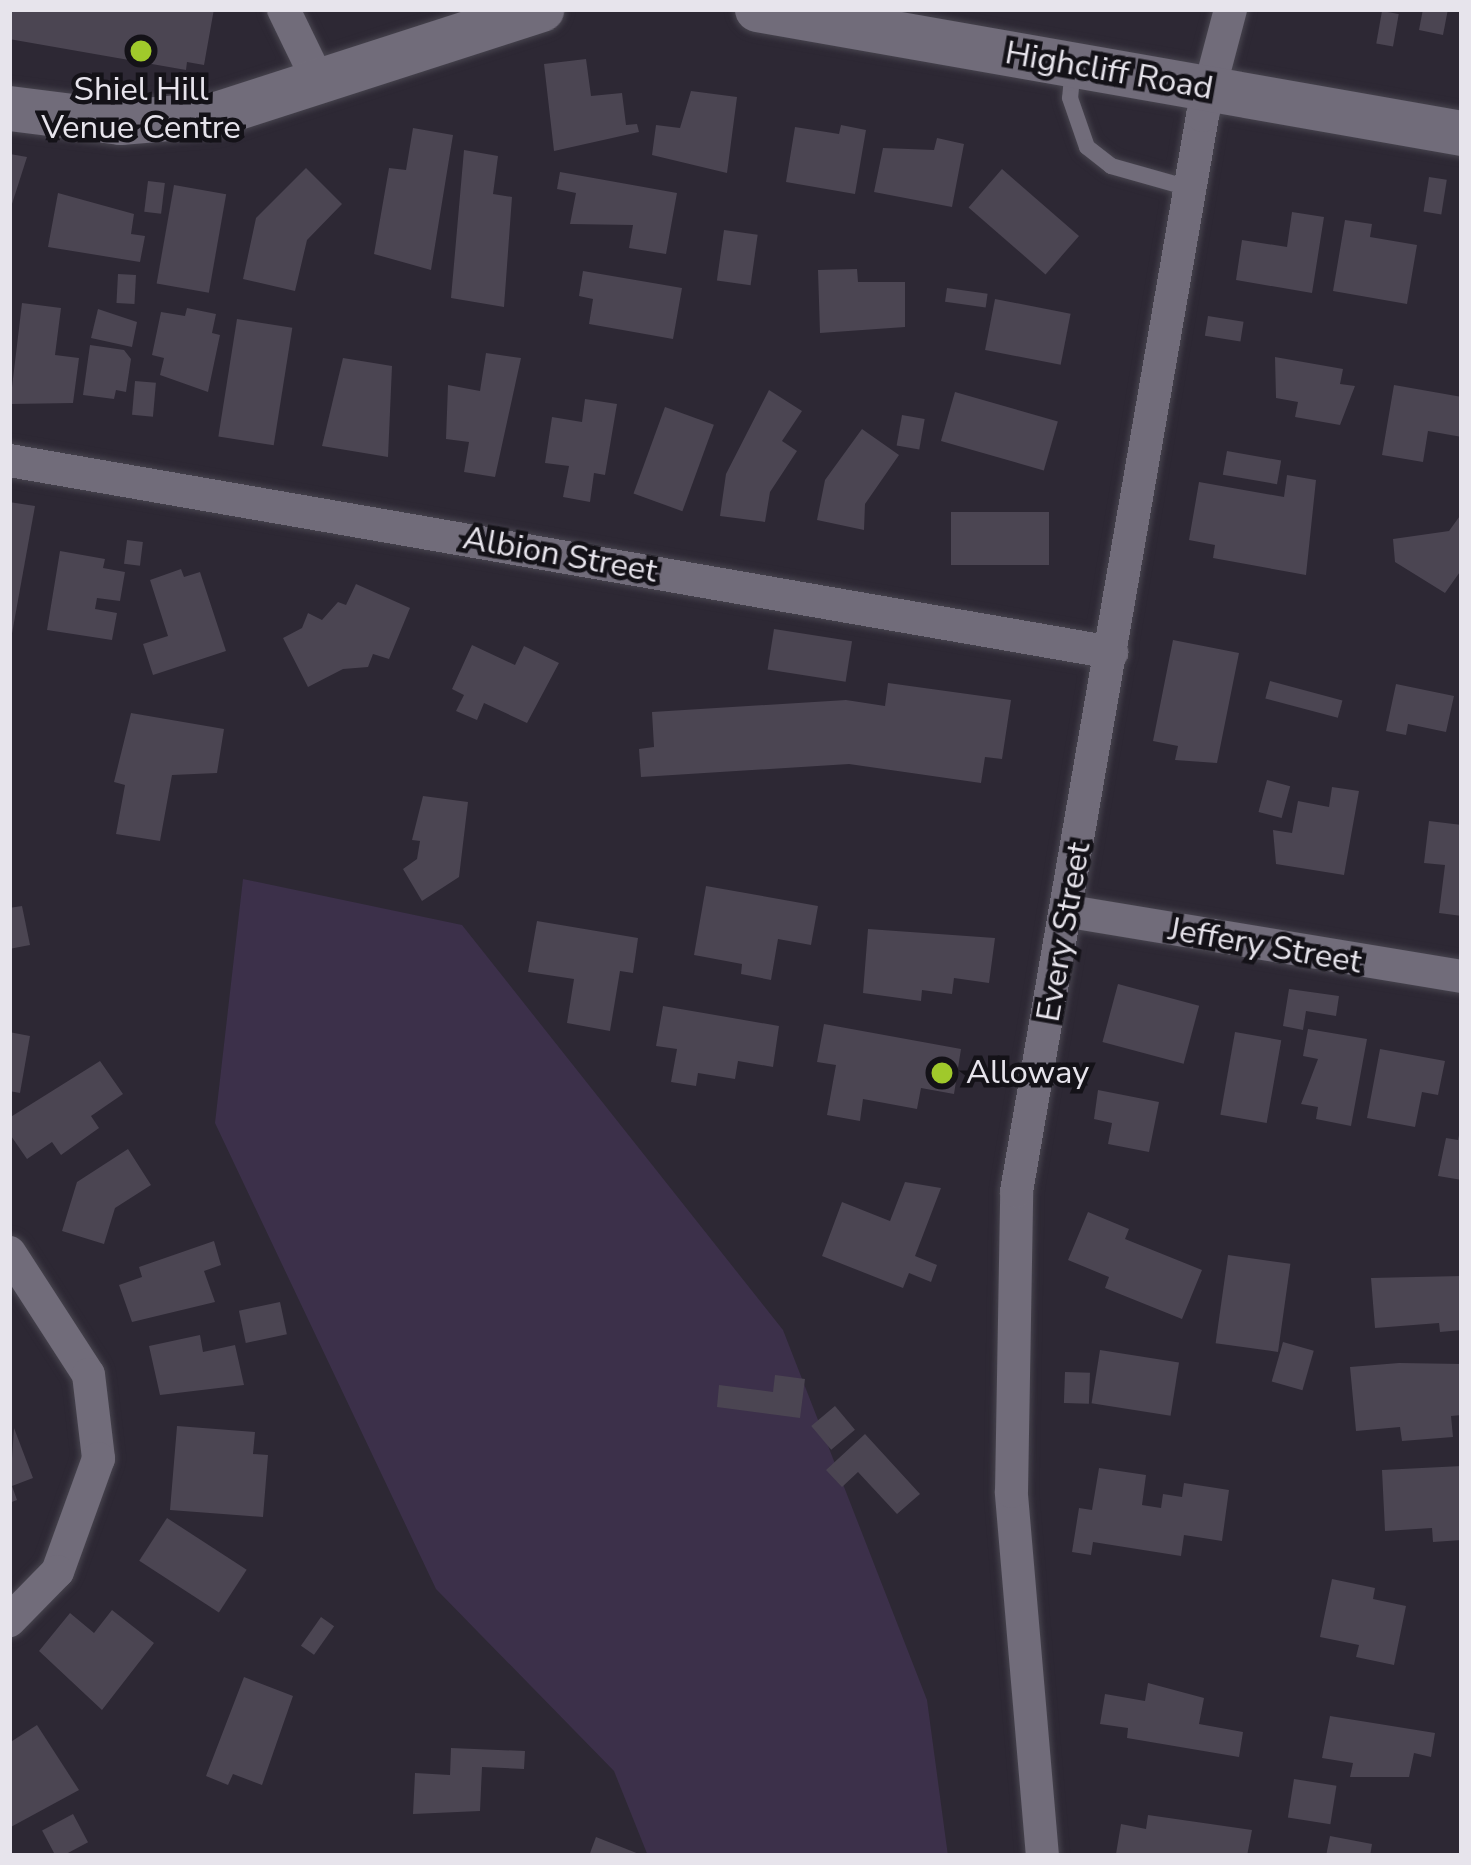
<!DOCTYPE html>
<style>
body{margin:0}
#map{position:relative;width:1471px;height:1865px;overflow:hidden;background:#2d2834;font-family:"Nunito Sans",sans-serif}
div>[style]{position:absolute}
[style*='--x']{left:calc(var(--x)*1px);top:calc(var(--y)*1px);width:calc(var(--w)*1px);rotate:calc(var(--a)*1deg)}
.green>*{inset:0;background:#3c304a}
.building>*{inset:0;background:#4b4552;transform-origin:0 0}
.roads{filter:drop-shadow(0 0 3px #47444e) drop-shadow(0 0 3px #47444e)}
.service>*{height:16px;margin:-8px;padding:0 8px;transform-origin:8px;border-radius:8px;background:#716c7a}
.minor>*{height:33px;margin:-16.5px;padding:0 16.5px;transform-origin:16.5px;border-radius:16.5px;background:#716c7a}
.secondary>*{height:45px;margin:-22.5px;padding:0 22.5px;transform-origin:22.5px;border-radius:22.5px;background:#716c7a}
.dots>*{width:33px;height:33px;translate:-50% -50%;box-sizing:border-box;border:6px solid #141218;border-radius:50%}
span{translate:-50% -50%;white-space:nowrap;text-align:center;line-height:1.15;-webkit-text-stroke:9px #141218;paint-order:stroke}
.street-label{font-size:33px;color:#e7e4ec}
.poi-label{font-size:33px;color:#e7e4ec}
.left{translate:0 -50%;text-align:left}
.frame{position:absolute;inset:0;border:12px solid #e7e4ec;pointer-events:none}
</style>
<div id="map">
<div class="green">
<i style="clip-path:polygon(243px 879px,462px 925px,783px 1330px,927px 1700px,948px 1856px,648px 1856px,614px 1771px,436px 1589px,215px 1123px)"></i>
</div>
<div class="building">
<i style="clip-path:polygon(9px 9px,214px 9px,204px 65px,187px 62px,186px 70px,9px 39px)"></i>
<i style="clip-path:polygon(1423px 9px,1448px 9px,1443px 35px,1419px 30px)"></i>
<i style="left:1382px;top:11px;width:17px;height:33px;rotate:10deg"></i>
<i style="clip-path:polygon(586px 59px,591px 96px,622px 93px,626px 125px,637px 124px,639px 132px,554px 151px,544px 64px)"></i>
<i style="clip-path:polygon(691px 91px,737px 97px,727px 173px,652px 155px,656px 125px,680px 128px)"></i>
<i style="clip-path:polygon(841px 125px,866px 130px,855px 194px,786px 182px,795px 127px,839px 134px)"></i>
<i style="clip-path:polygon(413px 128px,453px 135px,431px 270px,374px 254px,389px 168px,406px 170px)"></i>
<i style="clip-path:polygon(937px 138px,964px 144px,952px 207px,874px 192px,883px 148px,934px 150px)"></i>
<i style="clip-path:polygon(464px 150px,498px 156px,493px 194px,512px 197px,504px 307px,451px 298px)"></i>
<i style="clip-path:polygon(10px 154px,27px 157px,11px 207px,9px 207px)"></i>
<i style="clip-path:polygon(306px 168px,342px 204px,307px 240px,295px 291px,243px 279px,256px 218px)"></i>
<i style="left:1002px;top:169px;width:102px;height:51px;rotate:41deg"></i>
<i style="clip-path:polygon(560px 172px,677px 193px,666px 254px,629px 248px,633px 225px,570px 224px,576px 193px,557px 189px)"></i>
<i style="left:1429px;top:177px;width:18px;height:35px;rotate:9deg"></i>
<i style="left:148px;top:181px;width:17px;height:31px;rotate:7deg"></i>
<i style="left:174px;top:185px;width:53px;height:100px;rotate:10deg"></i>
<i style="clip-path:polygon(58px 193px,134px 214px,131px 234px,145px 236px,140px 262px,48px 247px)"></i>
<i style="clip-path:polygon(1292px 212px,1324px 217px,1312px 293px,1236px 280px,1242px 240px,1287px 247px)"></i>
<i style="clip-path:polygon(1345px 220px,1372px 224px,1370px 237px,1417px 245px,1407px 304px,1333px 291px)"></i>
<i style="left:724px;top:230px;width:34px;height:51px;rotate:8deg"></i>
<i style="clip-path:polygon(857px 269px,858px 282px,905px 282px,905px 327px,820px 333px,818px 270px)"></i>
<i style="clip-path:polygon(583px 271px,682px 288px,673px 339px,589px 324px,593px 299px,579px 296px)"></i>
<i style="left:118px;top:274px;width:18px;height:29px;rotate:3deg"></i>
<i style="left:947px;top:288px;width:41px;height:14px;rotate:8deg"></i>
<i style="left:995px;top:299px;width:77px;height:52px;rotate:11deg"></i>
<i style="clip-path:polygon(22px 303px,61px 308px,55px 355px,79px 358px,73px 403px,10px 404px)"></i>
<i style="clip-path:polygon(187px 308px,216px 314px,212px 333px,220px 335px,208px 392px,160px 375px,164px 358px,152px 355px,161px 312px,185px 316px)"></i>
<i style="clip-path:polygon(98px 309px,137px 322px,132px 347px,91px 338px)"></i>
<i style="left:1208px;top:316px;width:36px;height:20px;rotate:9deg"></i>
<i style="left:237px;top:319px;width:56px;height:119px;rotate:9deg"></i>
<i style="clip-path:polygon(90px 345px,124px 350px,131px 359px,126px 392px,116px 390px,114px 399px,83px 395px)"></i>
<i style="clip-path:polygon(486px 353px,521px 358px,495px 477px,464px 472px,469px 442px,446px 439px,448px 385px,480px 391px)"></i>
<i style="clip-path:polygon(1275px 357px,1343px 369px,1340px 384px,1355px 386px,1340px 425px,1295px 417px,1298px 402px,1276px 398px)"></i>
<i style="clip-path:polygon(343px 358px,392px 366px,388px 457px,322px 446px)"></i>
<i style="left:135px;top:381px;width:21px;height:34px;rotate:5deg"></i>
<i style="clip-path:polygon(1394px 385px,1462px 397px,1462px 437px,1428px 431px,1423px 462px,1382px 455px)"></i>
<i style="clip-path:polygon(769px 390px,802px 411px,782px 441px,797px 451px,770px 492px,765px 522px,720px 516px,726px 474px)"></i>
<i style="left:955px;top:392px;width:107px;height:51px;rotate:16deg"></i>
<i style="clip-path:polygon(585px 399px,617px 404px,605px 475px,594px 473px,590px 502px,563px 497px,569px 466px,545px 463px,552px 417px,582px 422px)"></i>
<i style="left:665px;top:407px;width:52px;height:92px;rotate:20deg"></i>
<i style="left:902px;top:415px;width:23px;height:31px;rotate:10deg"></i>
<i style="clip-path:polygon(862px 429px,899px 455px,865px 504px,864px 530px,817px 520px,825px 480px)"></i>
<i style="left:1227px;top:451px;width:55px;height:24px;rotate:10deg"></i>
<i style="clip-path:polygon(1287px 475px,1316px 480px,1306px 575px,1213px 558px,1215px 545px,1189px 540px,1199px 482px,1284px 497px)"></i>
<i style="clip-path:polygon(9px 502px,35px 506px,11px 639px,9px 638px)"></i>
<i style="left:1049px;top:512px;width:53px;height:98px;rotate:90deg"></i>
<i style="clip-path:polygon(1462px 513px,1462px 569px,1445px 593px,1395px 562px,1393px 539px,1449px 531px)"></i>
<i style="left:127px;top:540px;width:16px;height:24px;rotate:7deg"></i>
<i style="clip-path:polygon(60px 551px,105px 559px,103px 568px,125px 572px,120px 601px,97px 598px,95px 609px,117px 613px,112px 640px,47px 630px)"></i>
<i style="clip-path:polygon(181px 569px,184px 577px,200px 572px,226px 651px,153px 675px,143px 644px,168px 636px,150px 580px)"></i>
<i style="clip-path:polygon(356px 584px,410px 608px,389px 659px,373px 654px,368px 667px,343px 669px,308px 687px,283px 638px,302px 628px,308px 613px,322px 620px,338px 602px,346px 605px)"></i>
<i style="left:774px;top:629px;width:79px;height:41px;rotate:9deg"></i>
<i style="clip-path:polygon(1173px 640px,1239px 653px,1217px 763px,1175px 760px,1178px 746px,1153px 741px)"></i>
<i style="clip-path:polygon(472px 645px,515px 665px,524px 646px,559px 663px,527px 723px,484px 703px,477px 720px,456px 711px,464px 695px,452px 689px)"></i>
<i style="left:1270px;top:681px;width:75px;height:18px;rotate:15deg"></i>
<i style="clip-path:polygon(888px 683px,1011px 700px,1002px 759px,985px 757px,981px 783px,849px 764px,641px 777px,639px 749px,654px 747px,652px 712px,846px 700px,885px 706px)"></i>
<i style="clip-path:polygon(1396px 684px,1454px 696px,1446px 732px,1408px 724px,1406px 735px,1386px 731px)"></i>
<i style="clip-path:polygon(131px 713px,224px 729px,217px 773px,172px 775px,160px 841px,116px 834px,125px 785px,114px 782px)"></i>
<i style="left:1267px;top:780px;width:24px;height:33px;rotate:15deg"></i>
<i style="clip-path:polygon(1332px 787px,1359px 791px,1344px 875px,1276px 864px,1273px 830px,1292px 833px,1298px 801px,1329px 807px)"></i>
<i style="clip-path:polygon(423px 796px,468px 802px,459px 877px,422px 901px,403px 869px,417px 859px,420px 841px,412px 840px)"></i>
<i style="clip-path:polygon(1429px 821px,1462px 825px,1462px 916px,1439px 913px,1445px 865px,1424px 863px)"></i>
<i style="clip-path:polygon(706px 886px,818px 906px,811px 945px,778px 939px,771px 980px,741px 974px,742px 964px,694px 955px)"></i>
<i style="clip-path:polygon(22px 906px,30px 945px,9px 949px,9px 908px)"></i>
<i style="clip-path:polygon(537px 921px,638px 938px,633px 973px,620px 971px,610px 1031px,567px 1023px,574px 979px,528px 972px)"></i>
<i style="clip-path:polygon(868px 929px,995px 938px,989px 983px,954px 978px,952px 994px,922px 990px,921px 1001px,863px 993px)"></i>
<i style="left:1118px;top:984px;width:84px;height:60px;rotate:15deg"></i>
<i style="clip-path:polygon(1289px 989px,1339px 996px,1336px 1016px,1306px 1011px,1303px 1030px,1283px 1026px)"></i>
<i style="clip-path:polygon(663px 1006px,779px 1026px,773px 1067px,738px 1061px,735px 1079px,698px 1073px,696px 1086px,671px 1082px,677px 1049px,656px 1046px)"></i>
<i style="clip-path:polygon(824px 1024px,961px 1049px,954px 1094px,921px 1088px,917px 1109px,863px 1099px,860px 1121px,827px 1115px,836px 1065px,817px 1062px)"></i>
<i style="clip-path:polygon(1308px 1029px,1367px 1039px,1351px 1126px,1316px 1119px,1318px 1107px,1301px 1104px,1318px 1059px,1303px 1056px)"></i>
<i style="clip-path:polygon(9px 1032px,30px 1036px,20px 1093px,9px 1091px)"></i>
<i style="left:1235px;top:1032px;width:47px;height:84px;rotate:10deg"></i>
<i style="clip-path:polygon(1380px 1049px,1445px 1061px,1438px 1095px,1422px 1092px,1415px 1127px,1367px 1118px)"></i>
<i style="clip-path:polygon(100px 1061px,123px 1094px,91px 1116px,99px 1128px,61px 1155px,52px 1142px,27px 1159px,9px 1133px,9px 1118px)"></i>
<i style="clip-path:polygon(1098px 1090px,1159px 1102px,1149px 1152px,1108px 1144px,1112px 1123px,1094px 1119px)"></i>
<i style="clip-path:polygon(1460px 1130px,1462px 1180px,1438px 1176px,1446px 1138px,1458px 1140px)"></i>
<i style="clip-path:polygon(128px 1149px,151px 1185px,115px 1208px,104px 1244px,62px 1231px,77px 1182px)"></i>
<i style="clip-path:polygon(905px 1182px,941px 1188px,915px 1256px,937px 1265px,931px 1282px,909px 1273px,903px 1288px,822px 1256px,842px 1202px,890px 1221px)"></i>
<i style="clip-path:polygon(1088px 1212px,1129px 1229px,1125px 1239px,1202px 1270px,1182px 1319px,1105px 1288px,1109px 1277px,1068px 1260px)"></i>
<i style="clip-path:polygon(214px 1241px,221px 1265px,204px 1271px,215px 1302px,132px 1322px,119px 1285px,142px 1277px,139px 1267px)"></i>
<i style="left:1228px;top:1255px;width:63px;height:89px;rotate:8deg"></i>
<i style="clip-path:polygon(1462px 1276px,1462px 1330px,1440px 1332px,1439px 1323px,1375px 1328px,1371px 1278px)"></i>
<i style="left:280px;top:1302px;width:33px;height:42px;rotate:78deg"></i>
<i style="clip-path:polygon(200px 1335px,203px 1352px,235px 1345px,244px 1385px,160px 1395px,149px 1346px)"></i>
<i style="left:1283px;top:1342px;width:32px;height:41px;rotate:16deg"></i>
<i style="left:1100px;top:1350px;width:80px;height:54px;rotate:9deg"></i>
<i style="clip-path:polygon(1399px 1363px,1462px 1364px,1462px 1415px,1451px 1416px,1453px 1437px,1402px 1441px,1400px 1427px,1356px 1431px,1350px 1367px)"></i>
<i style="left:1065px;top:1372px;width:25px;height:31px;rotate:2deg"></i>
<i style="clip-path:polygon(775px 1375px,805px 1379px,800px 1418px,717px 1407px,719px 1385px,773px 1392px)"></i>
<i style="left:835px;top:1406px;width:31px;height:31px;rotate:50deg"></i>
<i style="clip-path:polygon(177px 1426px,255px 1432px,253px 1454px,268px 1455px,263px 1517px,170px 1510px)"></i>
<i style="clip-path:polygon(14px 1428px,33px 1478px,12px 1486px,17px 1500px,9px 1503px)"></i>
<i style="clip-path:polygon(865px 1434px,920px 1494px,897px 1514px,858px 1472px,842px 1487px,826px 1470px)"></i>
<i style="clip-path:polygon(1462px 1466px,1462px 1540px,1433px 1542px,1432px 1528px,1385px 1531px,1382px 1470px)"></i>
<i style="clip-path:polygon(1099px 1468px,1146px 1475px,1142px 1505px,1161px 1508px,1163px 1494px,1182px 1497px,1184px 1483px,1229px 1490px,1222px 1541px,1184px 1535px,1181px 1556px,1093px 1542px,1091px 1555px,1072px 1552px,1079px 1508px,1092px 1510px)"></i>
<i style="left:167px;top:1518px;width:95px;height:51px;rotate:33deg"></i>
<i style="clip-path:polygon(1332px 1579px,1375px 1588px,1373px 1599px,1406px 1606px,1394px 1665px,1356px 1657px,1359px 1645px,1320px 1637px)"></i>
<i style="clip-path:polygon(112px 1610px,154px 1643px,102px 1710px,39px 1651px,70px 1613px,94px 1633px)"></i>
<i style="left:321px;top:1617px;width:16px;height:35px;rotate:35deg"></i>
<i style="clip-path:polygon(244px 1677px,293px 1696px,262px 1785px,233px 1774px,228px 1785px,206px 1776px)"></i>
<i style="clip-path:polygon(1148px 1683px,1204px 1698px,1199px 1724px,1243px 1732px,1239px 1757px,1127px 1738px,1128px 1728px,1100px 1724px,1105px 1694px,1145px 1701px)"></i>
<i style="clip-path:polygon(1330px 1716px,1435px 1733px,1431px 1757px,1414px 1753px,1409px 1777px,1350px 1777px,1353px 1763px,1322px 1758px)"></i>
<i style="clip-path:polygon(37px 1725px,79px 1790px,9px 1828px,9px 1743px)"></i>
<i style="clip-path:polygon(451px 1748px,525px 1751px,524px 1769px,482px 1767px,480px 1811px,413px 1814px,415px 1773px,450px 1775px)"></i>
<i style="left:1294px;top:1779px;width:43px;height:39px;rotate:9deg"></i>
<i style="left:73px;top:1814px;width:32px;height:35px;rotate:62deg"></i>
<i style="clip-path:polygon(1148px 1815px,1252px 1830px,1247px 1856px,1116px 1854px,1121px 1824px,1146px 1829px)"></i>
<i style="clip-path:polygon(1330px 1836px,1372px 1844px,1370px 1856px,1326px 1856px)"></i>
<i style="clip-path:polygon(596px 1837px,644px 1856px,589px 1856px)"></i>
</div>
<div class="roads">
<div class="service">
<i style="--x:1073;--y:65;--w:33;--a:95"></i>
<i style="--x:1070;--y:98;--w:52;--a:70.9"></i>
<i style="--x:1087;--y:147;--w:31;--a:38"></i>
<i style="--x:1111;--y:166;--w:81;--a:15.8"></i>
</div>
<div class="minor">
<i style="--x:283;--y:9;--w:82;--a:64.1"></i>
<i style="--x:9;--y:460;--w:1119;--a:9.88"></i>
<i style="--x:1069;--y:911;--w:398;--a:9.4"></i>
<i style="--x:9;--y:1252;--w:145;--a:57.1"></i>
<i style="--x:88;--y:1374;--w:85;--a:83.2"></i>
<i style="--x:98;--y:1458;--w:120;--a:109.9"></i>
<i style="--x:57;--y:1571;--w:69;--a:134.4"></i>
<i style="--x:1042;--y:1856;--w:366;--a:-94.9"></i>
<i style="--x:1011;--y:1491;--w:300;--a:-89"></i>
<i style="--x:1016;--y:1191;--w:1092;--a:-80.19"></i>
<i style="--x:1202;--y:115;--w:110;--a:-75.2"></i>
</div>
<div class="secondary">
<i style="--x:757;--y:9;--w:716;--a:9.98"></i>
<i style="--x:9;--y:108;--w:112;--a:7.2"></i>
<i style="--x:120;--y:122;--w:96;--a:-4.8"></i>
<i style="--x:216;--y:114;--w:342;--a:-17.9"></i>
</div>
</div>
<div class="dots">
<i style="left:141px;top:51px;background:#a0c92b"></i>
<i style="left:942px;top:1073px;background:#a0c92b"></i>
</div>
<div class="street-label">
<span style="left:1109px;top:71px;rotate:10deg">Highcliff Road</span>
<span style="left:560px;top:555px;rotate:10deg">Albion Street</span>
<span style="left:1064px;top:932px;rotate:-80deg">Every Street</span>
<span style="left:1265px;top:946px;rotate:10deg">Jeffery Street</span>
</div>
<div class="poi-label">
<span style="left:141px;top:109px">Shiel Hill<br>Venue Centre</span>
<span class="left" style="left:966px;top:1073px">Alloway</span>
</div>
<div class="frame"></div>
</div>
